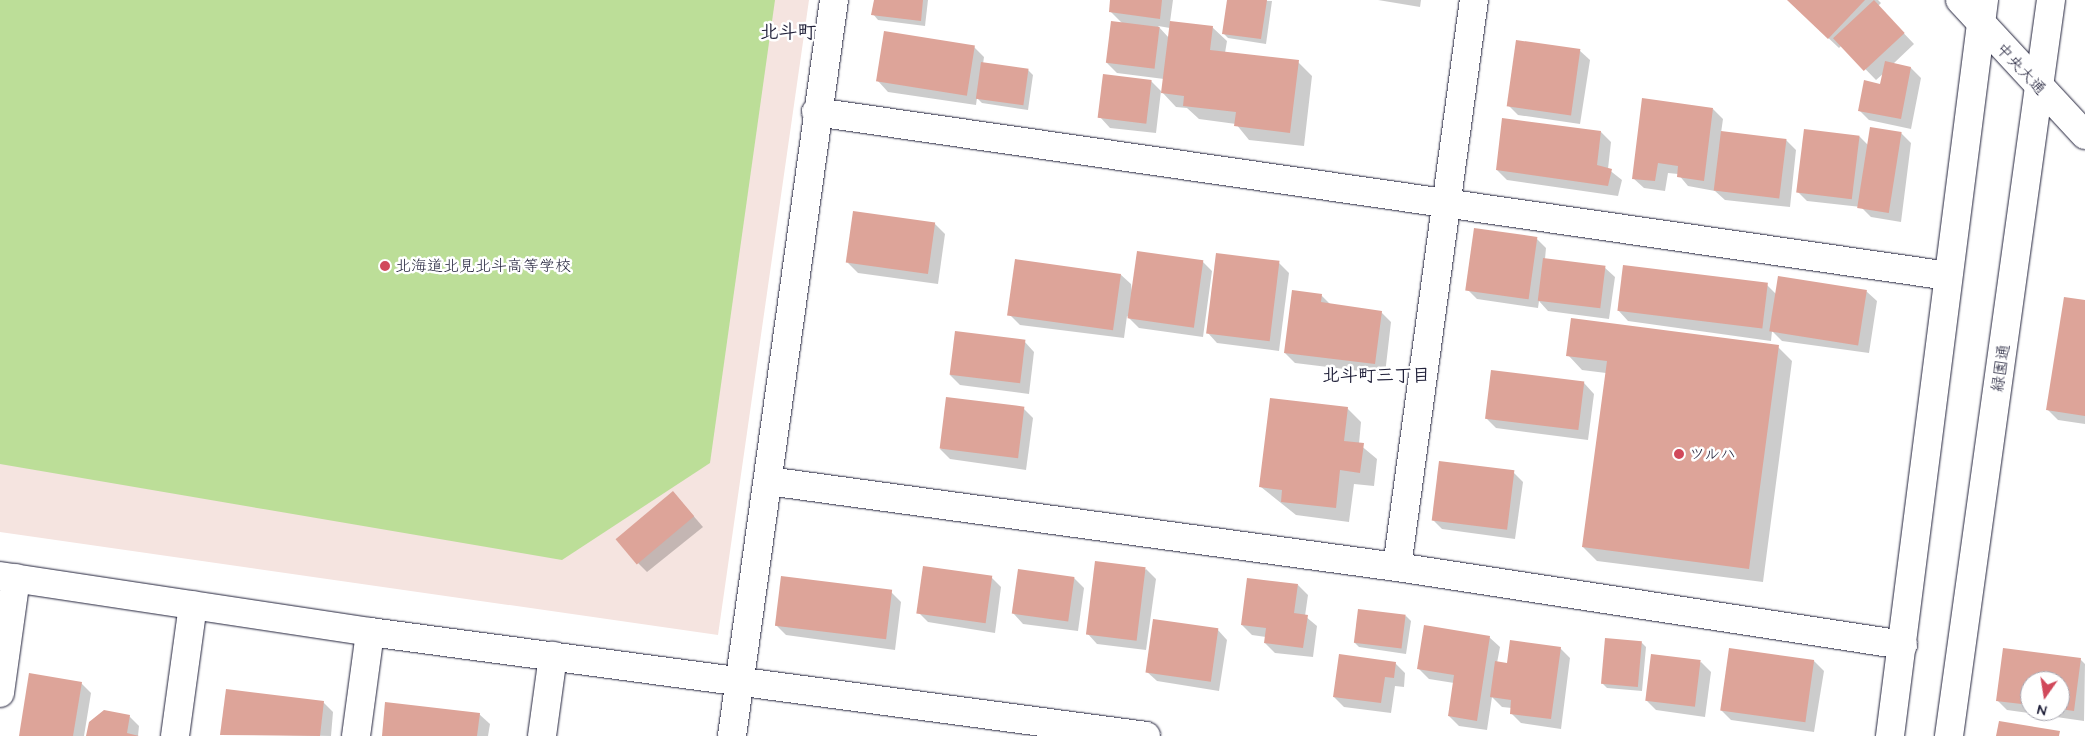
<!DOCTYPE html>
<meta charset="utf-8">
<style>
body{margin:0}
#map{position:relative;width:2085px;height:736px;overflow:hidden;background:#fff;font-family:"Architects Daughter","Klee One",sans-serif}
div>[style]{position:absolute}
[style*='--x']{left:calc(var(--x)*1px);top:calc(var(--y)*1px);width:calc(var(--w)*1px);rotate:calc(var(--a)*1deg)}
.built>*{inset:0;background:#f5e4e0}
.green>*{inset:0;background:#bcde98}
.shadow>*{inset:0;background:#0003}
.building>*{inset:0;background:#dda499;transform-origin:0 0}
.roads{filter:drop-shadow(0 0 1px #22223b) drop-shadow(0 0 1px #22223b)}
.street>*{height:28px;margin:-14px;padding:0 14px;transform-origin:14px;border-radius:14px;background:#fff}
.secondary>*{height:28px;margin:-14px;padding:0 14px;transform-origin:14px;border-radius:14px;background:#fff}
.dots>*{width:14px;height:14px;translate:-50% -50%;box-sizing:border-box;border:2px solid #fff;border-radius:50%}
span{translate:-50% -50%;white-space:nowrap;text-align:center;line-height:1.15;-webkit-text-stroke:5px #fff;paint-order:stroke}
.street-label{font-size:16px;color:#22223b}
.poi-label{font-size:16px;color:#22223b}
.left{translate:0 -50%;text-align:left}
.neighbourhood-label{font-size:18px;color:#22223b;font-weight:700}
.quarter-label{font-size:19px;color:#22223b;font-weight:700}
.north{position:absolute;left:2020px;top:671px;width:50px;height:50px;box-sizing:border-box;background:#fff;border:1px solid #a7a7b1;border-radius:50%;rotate:193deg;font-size:14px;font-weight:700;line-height:20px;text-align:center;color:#22223b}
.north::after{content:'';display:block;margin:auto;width:18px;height:22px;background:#d1495b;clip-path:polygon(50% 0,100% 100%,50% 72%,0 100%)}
</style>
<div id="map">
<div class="built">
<i style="clip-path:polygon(0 0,809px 0,718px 635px,0 532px)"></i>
</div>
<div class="green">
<i style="clip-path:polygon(0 0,775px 0,710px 463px,562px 560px,0 464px)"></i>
</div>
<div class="shadow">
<i style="clip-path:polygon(875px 0,928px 0,925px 26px,878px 20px,873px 14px)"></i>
<i style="clip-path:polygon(evenodd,1112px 0,1173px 0,1170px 22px,1212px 27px,1227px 41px,1225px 53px,1298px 62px,1312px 76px,1304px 146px,1249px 140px,1236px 124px,1199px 119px,1187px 108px,1176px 107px,1161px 91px,1156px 133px,1110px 128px,1100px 117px,1151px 81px,1162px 92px,1164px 79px,1117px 73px,1107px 63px,1123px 24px,1110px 11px,1112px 0,1158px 26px,1170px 28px,1169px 38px,1158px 26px)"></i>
<i style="clip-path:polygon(1228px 0,1272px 1px,1266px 44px,1228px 38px,1223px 33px)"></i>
<i style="clip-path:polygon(1378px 0,1421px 0,1420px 7px)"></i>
<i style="clip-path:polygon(1788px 0,1878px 0,1881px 3px,1878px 6px,1914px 44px,1893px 64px,1911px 68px,1921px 78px,1911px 129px,1869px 120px,1859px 110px,1881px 85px,1884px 73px,1876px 80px,1842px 45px,1839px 48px)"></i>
<i style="clip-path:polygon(974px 47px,984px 57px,983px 64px,1028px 70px,1033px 75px,1028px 110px,982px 103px,977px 98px,976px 105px,888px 92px,878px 81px)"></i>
<i style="clip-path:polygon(1579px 50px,1590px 60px,1580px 124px,1518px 115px,1508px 105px)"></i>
<i style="clip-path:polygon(1713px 109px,1723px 119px,1721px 133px,1786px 140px,1796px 150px,1790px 207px,1725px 200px,1715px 191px,1688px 186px,1678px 174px,1668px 173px,1665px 191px,1644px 188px,1633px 178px)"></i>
<i style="clip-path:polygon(1805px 131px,1860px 137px,1869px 146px,1901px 133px,1911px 143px,1901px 222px,1871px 217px,1861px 207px,1807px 201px,1797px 191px)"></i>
<i style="clip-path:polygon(1601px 132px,1611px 142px,1608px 169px,1622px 180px,1618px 196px,1507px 180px,1497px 170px)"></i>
<i style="clip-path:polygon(935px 224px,945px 234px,938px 284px,858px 273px,848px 263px)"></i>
<i style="clip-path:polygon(1536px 238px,1546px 248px,1545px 259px,1604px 267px,1615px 277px,1609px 319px,1548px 311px,1539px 301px,1538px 308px,1477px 299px,1467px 289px)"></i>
<i style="clip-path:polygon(1217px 254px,1279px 263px,1289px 273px,1279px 351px,1217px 343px,1207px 332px)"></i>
<i style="clip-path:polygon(1202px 261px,1212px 271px,1203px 337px,1139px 328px,1127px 316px,1124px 338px,1020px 325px,1010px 315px,1120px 274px,1131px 284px,1132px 292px)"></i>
<i style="clip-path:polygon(1767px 285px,1777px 295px,1866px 291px,1877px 301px,1869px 353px,1782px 341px,1772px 331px,1771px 341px,1628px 321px,1618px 310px)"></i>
<i style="clip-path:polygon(1321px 295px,1331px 305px,1381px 312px,1391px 322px,1385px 374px,1295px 363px,1285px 353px)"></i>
<i style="clip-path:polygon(2085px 301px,2085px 424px,2058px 420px,2048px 410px)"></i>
<i style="clip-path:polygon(1024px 341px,1034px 352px,1029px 394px,960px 385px,950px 375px)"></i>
<i style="clip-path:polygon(1778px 347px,1792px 361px,1763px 582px,1597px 561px,1583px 547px,1606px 373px,1582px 370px,1568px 355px)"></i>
<i style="clip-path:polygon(1584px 383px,1594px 394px,1588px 440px,1496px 428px,1486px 418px)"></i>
<i style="clip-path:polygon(1023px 408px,1033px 418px,1026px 470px,950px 459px,940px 449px)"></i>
<i style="clip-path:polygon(1347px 408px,1361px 422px,1359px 444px,1377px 459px,1374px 486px,1354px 484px,1349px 522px,1296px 515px,1261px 487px)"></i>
<i style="clip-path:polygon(1513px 472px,1523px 482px,1515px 539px,1442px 529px,1432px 519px)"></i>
<i style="clip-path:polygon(673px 492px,703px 527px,647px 572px,637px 562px)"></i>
<i style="clip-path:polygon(1146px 569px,1156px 579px,1146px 650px,1097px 644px,1087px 633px)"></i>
<i style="clip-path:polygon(991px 577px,1001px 587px,995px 633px,928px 622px,918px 612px)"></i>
<i style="clip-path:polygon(1074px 578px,1084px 588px,1078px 631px,1023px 624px,1013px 613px)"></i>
<i style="clip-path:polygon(1298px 585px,1308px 595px,1305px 616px,1317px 626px,1313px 657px,1275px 653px,1265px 643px,1266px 637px,1252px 635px,1242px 625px)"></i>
<i style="clip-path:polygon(891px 592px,901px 602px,895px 650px,786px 635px,776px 625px)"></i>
<i style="clip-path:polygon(1406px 616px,1411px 621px,1406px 654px,1359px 647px,1354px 642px)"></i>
<i style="clip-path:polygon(1217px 629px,1227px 640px,1219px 691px,1157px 681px,1146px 671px)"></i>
<i style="clip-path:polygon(1489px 637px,1500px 647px,1497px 663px,1508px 665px,1560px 648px,1570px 658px,1561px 729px,1521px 723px,1511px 713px,1512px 708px,1502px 707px,1492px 697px,1487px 730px,1459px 726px,1449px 716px,1454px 683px,1429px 679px,1419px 669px)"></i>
<i style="clip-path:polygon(1641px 642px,1646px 647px,1642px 691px,1607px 688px,1602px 683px)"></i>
<i style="clip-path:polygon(evenodd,2004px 649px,2080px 659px,2085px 664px,2084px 721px,2007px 710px,1997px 700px,2004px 649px,2030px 681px,2060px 681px,2060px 711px,2030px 711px,2030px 681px)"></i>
<i style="clip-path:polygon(1814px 661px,1824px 671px,1814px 732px,1731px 720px,1721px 710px)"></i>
<i style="clip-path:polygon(1701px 662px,1711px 672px,1705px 717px,1656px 710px,1646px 700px)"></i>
<i style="clip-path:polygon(1395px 663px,1405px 673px,1404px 687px,1395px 686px,1391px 713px,1344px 707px,1334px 697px)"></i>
<i style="clip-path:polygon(81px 683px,91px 693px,84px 736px,20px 736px)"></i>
<i style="clip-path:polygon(323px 702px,333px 712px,331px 736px,222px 734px)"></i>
<i style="clip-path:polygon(479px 714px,490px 724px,488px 736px,383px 736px)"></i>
<i style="clip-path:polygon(129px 716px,139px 726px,138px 736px,87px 736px)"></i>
</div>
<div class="building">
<i style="clip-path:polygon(874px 0,923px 0,921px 21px,871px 15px)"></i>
<i style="clip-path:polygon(1110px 0,1162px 0,1160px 19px,1109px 12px)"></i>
<i style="clip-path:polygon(1227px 0,1267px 0,1261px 39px,1222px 34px)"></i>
<i style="clip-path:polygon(1787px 0,1865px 0,1828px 39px)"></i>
<i style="left:1874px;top:0;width:45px;height:56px;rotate:47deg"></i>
<i style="left:1111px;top:21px;width:49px;height:42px;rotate:7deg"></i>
<i style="clip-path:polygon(1170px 21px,1213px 26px,1210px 50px,1299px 60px,1290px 133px,1234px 126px,1236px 112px,1183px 106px,1184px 96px,1161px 93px)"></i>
<i style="left:884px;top:31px;width:92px;height:51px;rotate:9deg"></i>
<i style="left:1516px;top:40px;width:65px;height:67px;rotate:8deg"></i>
<i style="clip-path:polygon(1885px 61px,1911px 67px,1901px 119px,1858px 111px,1864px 80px,1880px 84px)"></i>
<i style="left:981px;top:62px;width:48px;height:37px;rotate:8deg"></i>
<i style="left:1103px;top:74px;width:49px;height:44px;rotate:7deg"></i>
<i style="clip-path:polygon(1642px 98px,1713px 108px,1704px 181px,1677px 177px,1678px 166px,1658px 163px,1655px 181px,1632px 179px)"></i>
<i style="clip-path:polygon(1502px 118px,1601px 131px,1597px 165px,1612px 169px,1608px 186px,1496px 170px)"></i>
<i style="left:1870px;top:127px;width:32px;height:82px;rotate:9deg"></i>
<i style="left:1804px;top:129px;width:56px;height:64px;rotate:7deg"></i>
<i style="left:1721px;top:131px;width:66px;height:60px;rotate:7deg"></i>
<i style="left:853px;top:211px;width:83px;height:52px;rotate:8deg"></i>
<i style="left:1474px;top:228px;width:64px;height:63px;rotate:8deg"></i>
<i style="left:1137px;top:251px;width:67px;height:68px;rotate:8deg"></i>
<i style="left:1216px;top:253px;width:64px;height:81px;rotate:7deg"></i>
<i style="left:1543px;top:258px;width:63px;height:43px;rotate:7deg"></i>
<i style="left:1015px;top:259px;width:107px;height:57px;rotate:8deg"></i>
<i style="left:1623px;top:265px;width:146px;height:46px;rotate:7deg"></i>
<i style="left:1778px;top:276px;width:90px;height:56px;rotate:9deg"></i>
<i style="clip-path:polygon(1292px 290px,1322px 294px,1321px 302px,1382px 311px,1375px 364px,1284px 353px)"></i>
<i style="clip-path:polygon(2064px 297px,2085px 300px,2085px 416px,2046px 410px)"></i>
<i style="clip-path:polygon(1571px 318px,1779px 345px,1749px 569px,1582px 547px,1607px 361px,1566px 356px)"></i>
<i style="left:955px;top:331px;width:71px;height:44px;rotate:7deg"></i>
<i style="left:1491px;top:370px;width:94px;height:49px;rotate:7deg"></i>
<i style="left:946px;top:397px;width:79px;height:52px;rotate:7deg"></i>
<i style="clip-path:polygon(1270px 398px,1348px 407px,1344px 441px,1364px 443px,1360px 473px,1340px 470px,1336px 508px,1281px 502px,1282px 490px,1259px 487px)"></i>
<i style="left:1439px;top:461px;width:76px;height:60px;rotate:7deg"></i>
<i style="left:673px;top:491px;width:33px;height:75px;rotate:50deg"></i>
<i style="left:1095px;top:561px;width:51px;height:74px;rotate:7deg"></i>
<i style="left:923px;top:566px;width:70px;height:48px;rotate:8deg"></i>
<i style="left:1018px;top:569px;width:57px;height:45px;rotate:8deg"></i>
<i style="left:781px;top:576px;width:112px;height:50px;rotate:7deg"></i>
<i style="clip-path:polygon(1247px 578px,1298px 584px,1294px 613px,1308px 615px,1303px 648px,1264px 643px,1266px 628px,1241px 625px)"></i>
<i style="left:1358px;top:609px;width:48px;height:34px;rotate:7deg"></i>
<i style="left:1153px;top:619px;width:66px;height:54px;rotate:8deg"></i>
<i style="clip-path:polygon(1424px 625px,1490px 636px,1477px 721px,1448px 716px,1454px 675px,1417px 669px)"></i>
<i style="left:1605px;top:638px;width:37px;height:46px;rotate:5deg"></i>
<i style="clip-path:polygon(1510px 640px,1561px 647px,1551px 719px,1510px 714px,1511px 700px,1490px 697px,1495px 661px,1507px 663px)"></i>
<i style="left:1729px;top:648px;width:86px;height:63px;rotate:8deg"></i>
<i style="clip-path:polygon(2003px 648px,2081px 658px,2074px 711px,2060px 709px,2060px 681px,2030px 681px,2030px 705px,1996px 701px)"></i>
<i style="clip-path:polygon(1339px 654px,1396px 662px,1394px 678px,1385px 677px,1381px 703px,1333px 697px)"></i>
<i style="left:1651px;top:654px;width:50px;height:47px;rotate:7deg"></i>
<i style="clip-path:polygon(29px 673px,82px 682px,73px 736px,19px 736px)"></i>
<i style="clip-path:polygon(226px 689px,324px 701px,320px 736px,220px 735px)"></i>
<i style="clip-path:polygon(385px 702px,480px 713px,477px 736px,382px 736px)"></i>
<i style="clip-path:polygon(104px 710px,130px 715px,127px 733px,139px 736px,86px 736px,89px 722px)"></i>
<i style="clip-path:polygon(1999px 721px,2060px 731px,2059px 736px,1996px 736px)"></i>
</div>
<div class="roads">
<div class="street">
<i style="--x:816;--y:112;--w:1144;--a:8.24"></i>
<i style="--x:768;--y:481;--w:635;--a:7.79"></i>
<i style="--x:1397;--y:567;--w:512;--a:8.76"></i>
<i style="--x:1397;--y:567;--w:572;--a:-82.27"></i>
<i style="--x:0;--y:693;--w:116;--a:-82.1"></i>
<i style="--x:175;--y:736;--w:132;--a:-82.2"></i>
<i style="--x:356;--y:736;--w:105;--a:-82.3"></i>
<i style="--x:542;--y:736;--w:81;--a:-82.2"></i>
<i style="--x:732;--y:736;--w:743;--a:-82.11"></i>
</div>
<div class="secondary">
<i style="--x:1960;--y:0;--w:184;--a:47.2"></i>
<i style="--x:0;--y:576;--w:374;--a:8.6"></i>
<i style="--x:370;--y:632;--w:783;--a:7.63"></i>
<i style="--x:1890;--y:736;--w:742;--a:-82.72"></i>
<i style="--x:1949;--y:736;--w:743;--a:-82.11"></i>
</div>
</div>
<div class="dots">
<i style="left:385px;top:266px;background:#d1495b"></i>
<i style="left:1679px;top:454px;background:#d1495b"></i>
</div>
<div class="street-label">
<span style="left:2021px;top:69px;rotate:47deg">中央大通</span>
<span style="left:2001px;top:368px;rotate:-82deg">緑園通</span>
</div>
<div class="poi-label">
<span class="left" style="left:395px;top:266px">北海道北見北斗高等学校</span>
<span class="left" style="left:1689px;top:454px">ツルハ</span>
</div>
<div class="neighbourhood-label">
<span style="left:1376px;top:376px">北斗町三丁目</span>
</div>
<div class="quarter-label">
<span style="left:788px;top:33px">北斗町</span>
</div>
<div class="north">N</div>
</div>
